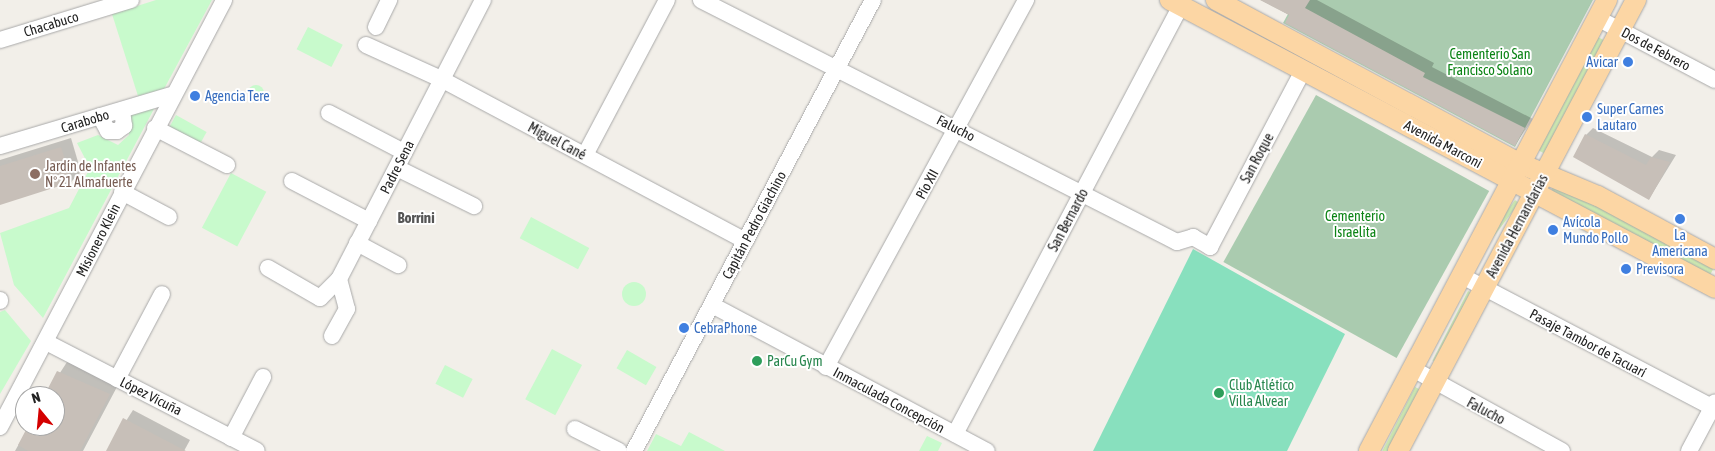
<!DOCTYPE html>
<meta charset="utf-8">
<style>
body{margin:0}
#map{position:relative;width:1715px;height:451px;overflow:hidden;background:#f2efe9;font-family:"Asap Condensed",sans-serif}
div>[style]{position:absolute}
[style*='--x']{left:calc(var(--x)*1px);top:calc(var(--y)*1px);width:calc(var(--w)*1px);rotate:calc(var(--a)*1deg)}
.grass>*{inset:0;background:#cdebb0;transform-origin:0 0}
.cemetery>*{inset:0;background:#aacbaf;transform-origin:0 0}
.park>*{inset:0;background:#c8facc;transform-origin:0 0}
.round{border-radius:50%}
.pitch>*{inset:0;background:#88e0be}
.shadow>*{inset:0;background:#0003}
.building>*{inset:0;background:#c7bfb8}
.roads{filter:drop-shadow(0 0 1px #a9a9a9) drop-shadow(0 0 1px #a9a9a9)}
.minor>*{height:16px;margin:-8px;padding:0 8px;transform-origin:8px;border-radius:8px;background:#fff}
.major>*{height:20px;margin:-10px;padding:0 10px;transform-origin:10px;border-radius:10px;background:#fcd6a4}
.dots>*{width:14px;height:14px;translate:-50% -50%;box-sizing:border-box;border:2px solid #fff;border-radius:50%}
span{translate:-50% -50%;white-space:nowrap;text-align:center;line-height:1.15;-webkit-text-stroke:4px #fff;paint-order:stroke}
.street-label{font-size:14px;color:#222}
.park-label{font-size:14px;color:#0c8416}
.shop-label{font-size:14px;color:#366cbe}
.right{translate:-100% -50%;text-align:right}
.left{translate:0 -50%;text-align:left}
.education-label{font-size:14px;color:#785e54}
.leisure-label{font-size:14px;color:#27864d}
.neighbourhood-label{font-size:15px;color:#555;font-weight:700}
.north{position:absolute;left:15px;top:386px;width:50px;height:50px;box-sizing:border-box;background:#fff;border:1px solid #a7a7a7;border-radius:50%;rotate:343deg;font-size:14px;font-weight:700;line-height:20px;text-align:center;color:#222}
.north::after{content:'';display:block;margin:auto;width:18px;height:22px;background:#d40000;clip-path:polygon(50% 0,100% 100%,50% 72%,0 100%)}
</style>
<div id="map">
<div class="grass">
<i style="left:1596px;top:36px;width:15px;height:128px;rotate:28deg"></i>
<i style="left:1555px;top:183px;width:180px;height:13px;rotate:27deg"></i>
<i style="left:1515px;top:200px;width:5px;height:79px;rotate:37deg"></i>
<i style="left:1468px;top:291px;width:9px;height:78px;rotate:27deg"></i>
<i style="left:1415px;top:387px;width:9px;height:73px;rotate:27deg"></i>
</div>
<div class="cemetery">
<i style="clip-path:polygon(1261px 0,1593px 0,1515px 147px,1283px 23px,1288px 14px)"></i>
<i style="left:1316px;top:95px;width:198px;height:191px;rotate:29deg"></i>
</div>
<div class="park">
<i style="clip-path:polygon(156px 0,212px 0,164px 89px,138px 96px,112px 14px)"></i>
<i style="left:308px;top:27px;width:39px;height:25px;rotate:27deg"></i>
<i class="round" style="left:248px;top:85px;width:16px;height:16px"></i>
<i style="clip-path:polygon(155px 107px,43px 318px,14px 285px,0 233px,69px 208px,90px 168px,77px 143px,98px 135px,118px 145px,129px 135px,128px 115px)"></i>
<i style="left:176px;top:115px;width:35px;height:16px;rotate:29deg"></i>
<i style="left:231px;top:173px;width:40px;height:62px;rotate:28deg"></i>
<i style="left:531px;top:217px;width:66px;height:24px;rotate:28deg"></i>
<i class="round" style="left:622px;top:282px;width:24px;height:24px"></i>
<i style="clip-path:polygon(5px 310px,31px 341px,0 394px,0 312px)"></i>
<i style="left:552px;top:349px;width:34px;height:57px;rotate:28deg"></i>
<i style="left:627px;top:350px;width:34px;height:21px;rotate:30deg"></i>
<i style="left:445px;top:365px;width:31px;height:21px;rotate:27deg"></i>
<i style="clip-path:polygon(689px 432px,725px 451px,647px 451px,656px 434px,681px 446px)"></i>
<i style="clip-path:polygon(927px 436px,942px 443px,938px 451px,919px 451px)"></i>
</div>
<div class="pitch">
<i style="clip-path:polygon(1193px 249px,1345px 334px,1287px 451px,1093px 451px)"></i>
</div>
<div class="shadow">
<i style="clip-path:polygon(1263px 0,1317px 0,1434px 63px,1432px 67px,1533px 119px,1515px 145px)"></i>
<i style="clip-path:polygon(1593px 128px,1652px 157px,1659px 150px,1676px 155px,1649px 199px,1586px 135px)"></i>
<i style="clip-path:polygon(71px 138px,81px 172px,72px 181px,0 203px,0 160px)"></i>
<i style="clip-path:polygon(67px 362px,118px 385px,83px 451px,15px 451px,29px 426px,55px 426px,55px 396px,45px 396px)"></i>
<i style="clip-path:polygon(133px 410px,190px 440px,184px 451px,107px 451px)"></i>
</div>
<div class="building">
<i style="clip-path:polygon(1260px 0,1310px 0,1305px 8px,1425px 73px,1423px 77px,1525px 128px,1515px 146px,1285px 23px,1289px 15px)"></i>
<i style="clip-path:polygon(1585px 134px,1646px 165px,1651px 157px,1670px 162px,1649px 200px,1573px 157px)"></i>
<i style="clip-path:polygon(61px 147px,72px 182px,0 205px,0 166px)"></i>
<i style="clip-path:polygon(57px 371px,110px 394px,80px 451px,28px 451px,18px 445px,28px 426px,55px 426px,55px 396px,44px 396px)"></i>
<i style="clip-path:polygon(123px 418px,186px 451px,106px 451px)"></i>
</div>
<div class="roads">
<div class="minor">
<i style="--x:701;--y:0;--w:534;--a:26.95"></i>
<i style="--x:1177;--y:242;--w:17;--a:-17"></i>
<i style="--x:1193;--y:237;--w:20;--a:30"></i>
<i style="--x:1210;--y:247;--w:201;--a:-62.2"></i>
<i style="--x:1597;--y:18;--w:133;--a:27.7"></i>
<i style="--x:376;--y:27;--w:30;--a:-64"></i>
<i style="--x:0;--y:40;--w:137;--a:-17"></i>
<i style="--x:366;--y:45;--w:82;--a:24.4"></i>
<i style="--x:441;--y:79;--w:345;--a:28"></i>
<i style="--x:329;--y:113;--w:85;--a:27.5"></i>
<i style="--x:100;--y:116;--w:17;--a:62"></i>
<i style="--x:108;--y:131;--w:9;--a:0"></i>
<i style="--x:117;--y:131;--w:9;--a:-36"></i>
<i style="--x:124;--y:126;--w:16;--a:-97"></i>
<i style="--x:155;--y:128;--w:81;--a:27.2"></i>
<i style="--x:0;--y:146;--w:178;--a:-16.6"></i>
<i style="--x:585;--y:155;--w:175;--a:-62.1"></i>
<i style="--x:397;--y:168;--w:86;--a:26.3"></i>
<i style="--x:292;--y:181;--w:87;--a:27.5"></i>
<i style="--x:122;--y:192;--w:53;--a:28"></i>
<i style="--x:357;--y:243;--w:47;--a:28.2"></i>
<i style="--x:268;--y:268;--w:60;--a:30"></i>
<i style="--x:320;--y:298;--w:27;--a:-45"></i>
<i style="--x:1462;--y:276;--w:286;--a:27.7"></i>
<i style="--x:0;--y:300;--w:1;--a:90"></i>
<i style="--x:712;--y:305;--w:311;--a:28"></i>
<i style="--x:332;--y:336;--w:31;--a:-61"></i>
<i style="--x:347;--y:309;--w:31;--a:-105"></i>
<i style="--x:339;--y:279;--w:314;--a:-62.7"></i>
<i style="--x:46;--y:342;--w:237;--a:27.3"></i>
<i style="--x:826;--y:367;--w:418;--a:-61.4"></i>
<i style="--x:1413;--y:369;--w:170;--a:28.8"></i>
<i style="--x:117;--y:379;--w:96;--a:-62.1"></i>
<i style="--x:0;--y:427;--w:482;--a:-62.3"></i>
<i style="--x:575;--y:429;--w:49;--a:26.6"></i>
<i style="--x:955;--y:434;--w:484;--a:-62.2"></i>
<i style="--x:231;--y:438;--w:69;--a:-62.3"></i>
<i style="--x:634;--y:451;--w:510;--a:-62.08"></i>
<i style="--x:1689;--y:451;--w:55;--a:-62"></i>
</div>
<div class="major">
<i style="--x:1170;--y:0;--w:616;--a:27.85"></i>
<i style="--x:1216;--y:0;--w:346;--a:28.3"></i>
<i style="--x:1521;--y:164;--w:83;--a:22.6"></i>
<i style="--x:1598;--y:196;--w:133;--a:28.3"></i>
<i style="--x:1369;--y:451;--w:510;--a:-62.18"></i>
<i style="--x:1398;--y:451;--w:510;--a:-62.18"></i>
</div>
</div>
<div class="dots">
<i style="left:1628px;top:62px;background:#3f7fe0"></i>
<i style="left:195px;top:96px;background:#3f7fe0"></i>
<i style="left:1587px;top:117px;background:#3f7fe0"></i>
<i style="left:35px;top:174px;background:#8d6e63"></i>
<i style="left:1680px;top:219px;background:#3f7fe0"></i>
<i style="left:1553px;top:230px;background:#3f7fe0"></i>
<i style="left:1626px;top:269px;background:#3f7fe0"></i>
<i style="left:684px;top:328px;background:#3f7fe0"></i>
<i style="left:757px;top:361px;background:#2e9e5b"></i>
<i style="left:1219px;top:393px;background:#2e9e5b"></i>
</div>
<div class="street-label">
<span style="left:51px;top:24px;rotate:-17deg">Chacabuco</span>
<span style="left:1656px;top:49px;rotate:28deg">Dos de Febrero</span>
<span style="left:85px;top:121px;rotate:-17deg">Carabobo</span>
<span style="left:956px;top:128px;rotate:27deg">Falucho</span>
<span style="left:557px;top:141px;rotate:28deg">Miguel Cané</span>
<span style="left:1443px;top:144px;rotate:28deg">Avenida Marconi</span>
<span style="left:1257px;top:158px;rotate:-62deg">San Roque</span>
<span style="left:397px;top:167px;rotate:-63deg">Padre Sena</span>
<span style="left:927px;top:184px;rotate:-61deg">Pío XII</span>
<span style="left:1068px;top:220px;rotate:-62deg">San Bernardo</span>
<span style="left:754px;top:225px;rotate:-62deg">Capitán Pedro Giachino</span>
<span style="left:1517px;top:226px;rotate:-62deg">Avenida Hernandarias</span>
<span style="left:98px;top:240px;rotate:-63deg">Misionero Klein</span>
<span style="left:1588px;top:343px;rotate:28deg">Pasaje Tambor de Tacuarí</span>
<span style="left:151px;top:396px;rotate:27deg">López Vicuña</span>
<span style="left:889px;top:400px;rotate:28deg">Inmaculada Concepción</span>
<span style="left:1486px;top:411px;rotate:28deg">Falucho</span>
</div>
<div class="park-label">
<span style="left:1490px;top:62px">Cementerio San<br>Francisco Solano</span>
<span style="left:1355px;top:224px">Cementerio<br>Israelita</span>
</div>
<div class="shop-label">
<span class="right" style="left:1618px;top:62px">Avicar</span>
<span class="left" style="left:205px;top:96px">Agencia Tere</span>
<span class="left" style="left:1597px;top:117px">Super Carnes<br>Lautaro</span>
<span class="left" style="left:1563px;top:230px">Avícola<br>Mundo Pollo</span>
<span style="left:1680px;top:243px">La<br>Americana</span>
<span class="left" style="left:1636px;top:269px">Previsora</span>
<span class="left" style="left:694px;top:328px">CebraPhone</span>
</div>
<div class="education-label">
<span class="left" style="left:45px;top:174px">Jardín de Infantes<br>N° 21 Almafuerte</span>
</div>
<div class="leisure-label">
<span class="left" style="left:767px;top:361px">ParCu Gym</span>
<span class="left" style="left:1229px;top:393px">Club Atlético<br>Villa Alvear</span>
</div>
<div class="neighbourhood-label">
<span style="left:416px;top:218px">Borrini</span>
</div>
<div class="north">N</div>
</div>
